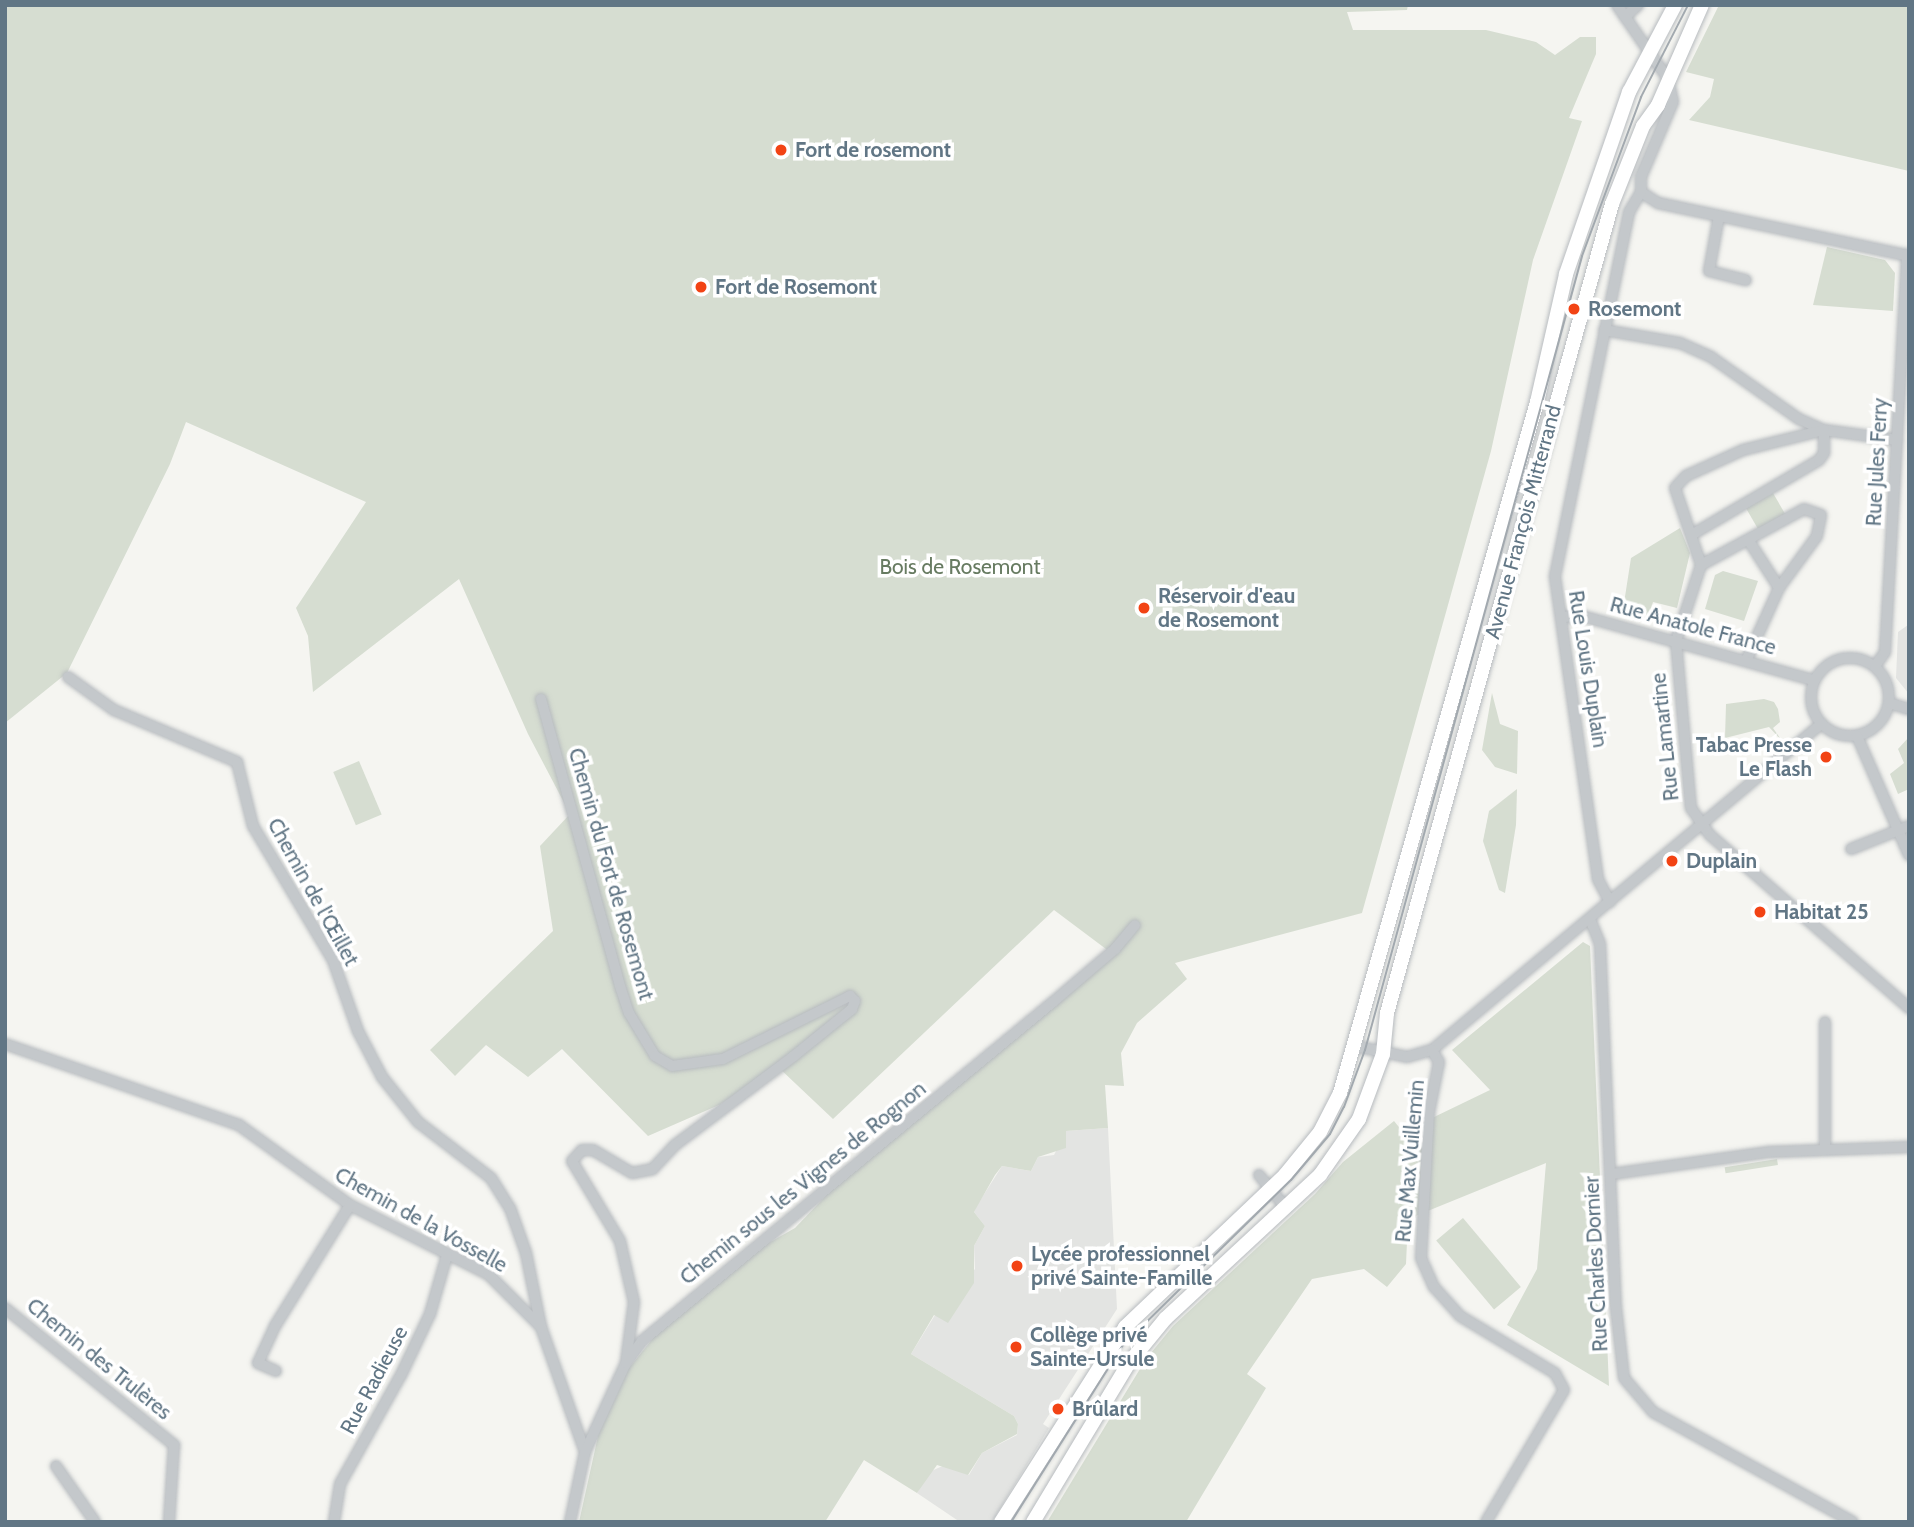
<!DOCTYPE html>
<meta charset="utf-8">
<style>
body{margin:0}
#map{position:relative;width:1914px;height:1527px;overflow:hidden;background:#f5f5f1;font-family:Cabin,sans-serif}
div>[style]{position:absolute}
[style*='--x']{left:calc(var(--x)*1px);top:calc(var(--y)*1px);width:calc(var(--w)*1px);rotate:calc(var(--a)*1deg)}
.built>*{inset:0;background:#e3e4e2}
.green>*{inset:0;background:#d6ddd1;transform-origin:0 0}
.roads{filter:drop-shadow(0 0 2px #b7bbbf) drop-shadow(0 0 2px #b7bbbf)}
.minor>*{height:10px;margin:-5px;padding:0 5px;transform-origin:5px;border-radius:5px;background:#c4c8cb}
.minor>.ring{margin:-5px;padding:0;box-sizing:content-box;background:none;border:10px solid #c4c8cb;border-radius:50%}
.major>*{height:14px;margin:-7px;padding:0 7px;transform-origin:7px;border-radius:7px;background:#fff}
.tram>*{height:2px;margin:-1px;padding:0 1px;transform-origin:1px;border-radius:1px;background:#a2a9af}
.dots>*{width:19px;height:19px;translate:-50% -50%;box-sizing:border-box;border:4px solid #fff;border-radius:50%}
span{translate:-50% -50%;white-space:nowrap;text-align:center;line-height:1.15;-webkit-text-stroke:7px #fff;paint-order:stroke}
.poi-label{font-size:21px;color:#617685;font-weight:700}
.left{translate:0 -50%;text-align:left}
.right{translate:-100% -50%;text-align:right}
.street-label{font-size:21px;color:#617685}
.park-label{font-size:21px;color:#677b61}
.frame{position:absolute;inset:0;border:7px solid #617685;pointer-events:none}
</style>
<div id="map">
<div class="built">
<i style="clip-path:polygon(1909px 604px,1909px 694px,1896px 678px,1898px 632px,1908px 625px)"></i>
<i style="clip-path:polygon(1108px 1128px,1117px 1309px,1043px 1424px,1049px 1428px,992px 1522px,960px 1522px,917px 1493px,929px 1472px,945px 1465px,969px 1475px,982px 1453px,1017px 1435px,1018px 1424px,1014px 1416px,911px 1354px,935px 1315px,975px 1269px,974px 1246px,985px 1226px,974px 1212px,976px 1207px,1002px 1166px,1031px 1171px,1038px 1157px,1054px 1155px,1066px 1131px)"></i>
</div>
<div class="green">
<i style="clip-path:polygon(5px 5px,1408px 5px,1407px 10px,1347px 12px,1353px 30px,1486px 30px,1536px 42px,1555px 55px,1580px 37px,1596px 37px,1596px 54px,1569px 118px,1582px 121px,1533px 260px,1491px 451px,1362px 913px,1175px 963px,1187px 979px,1137px 1023px,1121px 1053px,1124px 1086px,1105px 1085px,1108px 1128px,1066px 1131px,1066px 1148px,1038px 1157px,1031px 1171px,1002px 1166px,995px 1175px,974px 1212px,985px 1226px,974px 1246px,974px 1283px,948px 1323px,934px 1315px,911px 1354px,1014px 1416px,1018px 1424px,1017px 1434px,982px 1453px,968px 1475px,937px 1465px,917px 1493px,864px 1460px,825px 1522px,579px 1522px,600px 1427px,625px 1373px,658px 1332px,760px 1248px,795px 1228px,841px 1180px,1114px 955px,1054px 910px,833px 1119px,778px 1067px,719px 1105px,648px 1136px,562px 1049px,528px 1077px,486px 1045px,455px 1076px,430px 1050px,553px 931px,540px 846px,570px 814px,528px 734px,459px 579px,313px 692px,308px 636px,296px 608px,366px 502px,186px 422px,170px 464px,67px 673px,5px 723px)"></i>
<i style="clip-path:polygon(1719px 5px,1909px 5px,1909px 171px,1689px 120px,1710px 97px,1714px 79px,1686px 72px)"></i>
<i style="clip-path:polygon(1827px 247px,1885px 260px,1895px 273px,1893px 311px,1813px 305px)"></i>
<i style="left:1773px;top:493px;width:24px;height:31px;rotate:60deg"></i>
<i style="clip-path:polygon(1680px 528px,1690px 553px,1677px 608px,1653px 602px,1647px 623px,1622px 616px,1631px 558px)"></i>
<i style="clip-path:polygon(1723px 571px,1758px 581px,1744px 621px,1705px 609px,1715px 575px)"></i>
<i style="clip-path:polygon(1492px 693px,1500px 724px,1518px 731px,1517px 774px,1495px 767px,1482px 750px)"></i>
<i style="clip-path:polygon(1764px 699px,1774px 702px,1778px 709px,1780px 722px,1773px 728px,1782px 741px,1769px 727px,1725px 738px,1726px 704px)"></i>
<i style="clip-path:polygon(1909px 737px,1909px 789px,1898px 794px,1890px 774px,1904px 763px,1898px 749px)"></i>
<i style="left:359px;top:761px;width:58px;height:28px;rotate:67deg"></i>
<i style="clip-path:polygon(1517px 789px,1516px 825px,1505px 893px,1499px 890px,1483px 841px,1489px 811px)"></i>
<i style="clip-path:polygon(1583px 942px,1590px 946px,1609px 1386px,1507px 1325px,1537px 1269px,1546px 1163px,1408px 1219px,1406px 1264px,1387px 1287px,1364px 1269px,1312px 1279px,1247px 1374px,1266px 1388px,1186px 1522px,1047px 1522px,1146px 1359px,1173px 1326px,1315px 1194px,1343px 1162px,1394px 1121px,1403px 1132px,1490px 1090px,1452px 1050px)"></i>
<i style="left:1777px;top:1159px;width:6px;height:53px;rotate:81deg"></i>
<i style="left:1463px;top:1218px;width:90px;height:35px;rotate:50deg"></i>
</div>
<div class="roads">
<div class="minor">
<i style="--x:1625;--y:17;--w:18;--a:-43"></i>
<i style="--x:1641;--y:192;--w:20;--a:33"></i>
<i style="--x:1658;--y:203;--w:257;--a:11.9"></i>
<i style="--x:1719;--y:216;--w:56;--a:100.3"></i>
<i style="--x:1709;--y:271;--w:38;--a:14"></i>
<i style="--x:1604;--y:330;--w:77;--a:9.7"></i>
<i style="--x:1680;--y:343;--w:34;--a:24"></i>
<i style="--x:1711;--y:357;--w:108;--a:35.2"></i>
<i style="--x:1799;--y:419;--w:27;--a:24"></i>
<i style="--x:1824;--y:430;--w:74;--a:7.8"></i>
<i style="--x:1693;--y:534;--w:146;--a:-30.4"></i>
<i style="--x:1819;--y:460;--w:9;--a:-54"></i>
<i style="--x:1824;--y:453;--w:23;--a:-90"></i>
<i style="--x:1824;--y:430;--w:83;--a:166.1"></i>
<i style="--x:1743;--y:450;--w:63;--a:155.5"></i>
<i style="--x:1686;--y:476;--w:16;--a:133"></i>
<i style="--x:1675;--y:488;--w:81;--a:71.3"></i>
<i style="--x:1701;--y:565;--w:80;--a:108.2"></i>
<i style="--x:1676;--y:641;--w:168;--a:84.9"></i>
<i style="--x:1691;--y:808;--w:33;--a:55"></i>
<i style="--x:1710;--y:835;--w:264;--a:41"></i>
<i style="--x:1749;--y:541;--w:56;--a:57.4"></i>
<i style="--x:1701;--y:565;--w:117;--a:-28.5"></i>
<i style="--x:1804;--y:509;--w:18;--a:19"></i>
<i style="--x:1821;--y:515;--w:21;--a:101"></i>
<i style="--x:1817;--y:536;--w:64;--a:126.2"></i>
<i style="--x:1779;--y:588;--w:80;--a:114.3"></i>
<i style="--x:1561;--y:617;--w:21;--a:-3"></i>
<i style="--x:1582;--y:616;--w:240;--a:15.5"></i>
<i class="ring" style="left:1811px;top:658px;width:68px;height:68px"></i>
<i style="--x:1875;--y:666;--w:17;--a:-54"></i>
<i style="--x:1885;--y:652;--w:398;--a:-86.8"></i>
<i style="--x:68;--y:677;--w:57;--a:35.7"></i>
<i style="--x:114;--y:710;--w:134;--a:22.9"></i>
<i style="--x:237;--y:762;--w:66;--a:76"></i>
<i style="--x:253;--y:826;--w:156;--a:59.2"></i>
<i style="--x:333;--y:960;--w:75;--a:70.6"></i>
<i style="--x:358;--y:1031;--w:52;--a:62.4"></i>
<i style="--x:382;--y:1077;--w:58;--a:51.3"></i>
<i style="--x:418;--y:1122;--w:92;--a:37.5"></i>
<i style="--x:491;--y:1178;--w:36;--a:58"></i>
<i style="--x:510;--y:1208;--w:48;--a:70.4"></i>
<i style="--x:526;--y:1253;--w:76;--a:78.5"></i>
<i style="--x:541;--y:1327;--w:133;--a:70.6"></i>
<i style="--x:541;--y:699;--w:301;--a:74.6"></i>
<i style="--x:621;--y:989;--w:25;--a:72"></i>
<i style="--x:629;--y:1013;--w:50;--a:58.8"></i>
<i style="--x:655;--y:1056;--w:20;--a:30"></i>
<i style="--x:672;--y:1066;--w:51;--a:-7.8"></i>
<i style="--x:723;--y:1059;--w:142;--a:-26.4"></i>
<i style="--x:850;--y:996;--w:7;--a:45"></i>
<i style="--x:855;--y:1001;--w:9;--a:111"></i>
<i style="--x:852;--y:1009;--w:75;--a:141"></i>
<i style="--x:794;--y:1056;--w:149;--a:143.2"></i>
<i style="--x:675;--y:1145;--w:33;--a:133"></i>
<i style="--x:653;--y:1169;--w:21;--a:169"></i>
<i style="--x:632;--y:1173;--w:45;--a:-149.5"></i>
<i style="--x:593;--y:1150;--w:11;--a:180"></i>
<i style="--x:582;--y:1150;--w:15;--a:132"></i>
<i style="--x:572;--y:1161;--w:93;--a:59"></i>
<i style="--x:620;--y:1241;--w:63;--a:77.1"></i>
<i style="--x:634;--y:1302;--w:62;--a:97.5"></i>
<i style="--x:1889;--y:703;--w:21;--a:17"></i>
<i style="--x:1857;--y:736;--w:130;--a:66.4"></i>
<i style="--x:1851;--y:849;--w:62;--a:-21.6"></i>
<i style="--x:1610;--y:902;--w:26;--a:-118"></i>
<i style="--x:1598;--y:879;--w:306;--a:-98.1"></i>
<i style="--x:1555;--y:576;--w:371;--a:-78.5"></i>
<i style="--x:1629;--y:212;--w:23;--a:-59"></i>
<i style="--x:1641;--y:192;--w:15;--a:-90"></i>
<i style="--x:1641;--y:177;--w:82;--a:-66.9"></i>
<i style="--x:1673;--y:102;--w:24;--a:-102"></i>
<i style="--x:1668;--y:79;--w:90;--a:-124.6"></i>
<i style="--x:1590;--y:919;--w:27;--a:68"></i>
<i style="--x:1600;--y:944;--w:364;--a:87.5"></i>
<i style="--x:1616;--y:1308;--w:70;--a:83.5"></i>
<i style="--x:1624;--y:1378;--w:45;--a:49.5"></i>
<i style="--x:1653;--y:1412;--w:228;--a:28.8"></i>
<i style="--x:1825;--y:1022;--w:128;--a:90"></i>
<i style="--x:5;--y:1044;--w:248;--a:19.1"></i>
<i style="--x:239;--y:1125;--w:137;--a:35.8"></i>
<i style="--x:350;--y:1205;--w:154;--a:26.6"></i>
<i style="--x:488;--y:1274;--w:75;--a:45"></i>
<i style="--x:1355;--y:1046;--w:53;--a:11.9"></i>
<i style="--x:1407;--y:1057;--w:26;--a:-16"></i>
<i style="--x:1432;--y:1050;--w:508;--a:-39.96"></i>
<i style="--x:1432;--y:1050;--w:14;--a:60"></i>
<i style="--x:1439;--y:1062;--w:51;--a:101.3"></i>
<i style="--x:1429;--y:1112;--w:146;--a:93.1"></i>
<i style="--x:1421;--y:1258;--w:32;--a:66"></i>
<i style="--x:1434;--y:1287;--w:39;--a:48"></i>
<i style="--x:1460;--y:1316;--w:111;--a:31"></i>
<i style="--x:1555;--y:1373;--w:19;--a:62"></i>
<i style="--x:1564;--y:1390;--w:153;--a:120.6"></i>
<i style="--x:1612;--y:1174;--w:159;--a:-8"></i>
<i style="--x:1769;--y:1152;--w:140;--a:-2"></i>
<i style="--x:1259;--y:1175;--w:43;--a:50.7"></i>
<i style="--x:5;--y:1308;--w:218;--a:39"></i>
<i style="--x:174;--y:1445;--w:77;--a:93.7"></i>
<i style="--x:276;--y:1371;--w:20;--a:-156"></i>
<i style="--x:258;--y:1363;--w:41;--a:-65.3"></i>
<i style="--x:275;--y:1326;--w:142;--a:-58.2"></i>
<i style="--x:56;--y:1466;--w:68;--a:55.1"></i>
<i style="--x:334;--y:1522;--w:38;--a:-81"></i>
<i style="--x:340;--y:1484;--w:125;--a:-60.8"></i>
<i style="--x:401;--y:1375;--w:68;--a:-64.6"></i>
<i style="--x:430;--y:1314;--w:61;--a:-73.9"></i>
<i style="--x:570;--y:1522;--w:72;--a:-77.9"></i>
<i style="--x:585;--y:1452;--w:98;--a:-65.3"></i>
<i style="--x:626;--y:1363;--w:27;--a:-54"></i>
<i style="--x:642;--y:1341;--w:533;--a:-39.52"></i>
<i style="--x:1053;--y:1002;--w:82;--a:-40.5"></i>
<i style="--x:1115;--y:949;--w:31;--a:-50"></i>
</div>
<div class="major">
<i style="--x:1001;--y:1522;--w:231;--a:-57.5"></i>
<i style="--x:1125;--y:1327;--w:221;--a:-43.5"></i>
<i style="--x:1285;--y:1175;--w:55;--a:-50.9"></i>
<i style="--x:1320;--y:1132;--w:44;--a:-62.9"></i>
<i style="--x:1340;--y:1093;--w:719;--a:-74.09"></i>
<i style="--x:1537;--y:402;--w:131;--a:-77.2"></i>
<i style="--x:1566;--y:274;--w:193;--a:-70.9"></i>
<i style="--x:1629;--y:92;--w:98;--a:-62.1"></i>
<i style="--x:1033;--y:1522;--w:186;--a:-58.9"></i>
<i style="--x:1129;--y:1363;--w:58;--a:-50.6"></i>
<i style="--x:1166;--y:1318;--w:210;--a:-42.9"></i>
<i style="--x:1320;--y:1175;--w:68;--a:-55.1"></i>
<i style="--x:1359;--y:1119;--w:69;--a:-69.7"></i>
<i style="--x:1383;--y:1054;--w:41;--a:-84.4"></i>
<i style="--x:1387;--y:1013;--w:840;--a:-74.46"></i>
<i style="--x:1612;--y:204;--w:84;--a:-68.3"></i>
<i style="--x:1643;--y:126;--w:26;--a:-54"></i>
<i style="--x:1658;--y:105;--w:109;--a:-66.3"></i>
</div>
</div>
<div class="tram">
<i style="--x:1011;--y:1522;--w:209;--a:-57.7"></i>
<i style="--x:1123;--y:1345;--w:235;--a:-44.5"></i>
<i style="--x:1291;--y:1180;--w:60;--a:-49.7"></i>
<i style="--x:1330;--y:1134;--w:30;--a:-63"></i>
<i style="--x:1344;--y:1107;--w:61;--a:-69.8"></i>
<i style="--x:1365;--y:1050;--w:823;--a:-74.71"></i>
<i style="--x:1582;--y:256;--w:170;--a:-69.6"></i>
<i style="--x:1641;--y:97;--w:103;--a:-62.9"></i>
</div>
<div class="dots">
<i style="left:781px;top:150px;background:#f24314"></i>
<i style="left:701px;top:287px;background:#f24314"></i>
<i style="left:1574px;top:309px;background:#f24314"></i>
<i style="left:1144px;top:608px;background:#f24314"></i>
<i style="left:1826px;top:757px;background:#f24314"></i>
<i style="left:1672px;top:861px;background:#f24314"></i>
<i style="left:1760px;top:912px;background:#f24314"></i>
<i style="left:1017px;top:1266px;background:#f24314"></i>
<i style="left:1016px;top:1347px;background:#f24314"></i>
<i style="left:1058px;top:1409px;background:#f24314"></i>
</div>
<div class="poi-label">
<span class="left" style="left:795px;top:150px">Fort de rosemont</span>
<span class="left" style="left:715px;top:287px">Fort de Rosemont</span>
<span class="left" style="left:1588px;top:309px">Rosemont</span>
<span class="left" style="left:1158px;top:608px">Réservoir d'eau<br>de Rosemont</span>
<span class="right" style="left:1812px;top:757px">Tabac Presse<br>Le Flash</span>
<span class="left" style="left:1686px;top:861px">Duplain</span>
<span class="left" style="left:1774px;top:912px">Habitat 25</span>
<span class="left" style="left:1031px;top:1266px">Lycée professionnel<br>privé Sainte-Famille</span>
<span class="left" style="left:1030px;top:1347px">Collège privé<br>Sainte-Ursule</span>
<span class="left" style="left:1072px;top:1409px">Brûlard</span>
</div>
<div class="street-label">
<span style="left:1877px;top:462px;rotate:-87deg">Rue Jules Ferry</span>
<span style="left:1523px;top:522px;rotate:-75deg">Avenue François Mitterrand</span>
<span style="left:1693px;top:626px;rotate:15deg">Rue Anatole France</span>
<span style="left:1588px;top:669px;rotate:81deg">Rue Louis Duplain</span>
<span style="left:1665px;top:737px;rotate:-96deg">Rue Lamartine</span>
<span style="left:611px;top:874px;rotate:74deg">Chemin du Fort de Rosemont</span>
<span style="left:313px;top:892px;rotate:61deg">Chemin de l'Œillet</span>
<span style="left:1410px;top:1161px;rotate:-85deg">Rue Max Vuillemin</span>
<span style="left:803px;top:1183px;rotate:-39deg">Chemin sous les Vignes de Rognon</span>
<span style="left:421px;top:1220px;rotate:29deg">Chemin de la Vosselle</span>
<span style="left:1596px;top:1264px;rotate:-93deg">Rue Charles Dornier</span>
<span style="left:99px;top:1359px;rotate:39deg">Chemin des Trulères</span>
<span style="left:374px;top:1380px;rotate:-62deg">Rue Radieuse</span>
</div>
<div class="park-label">
<span style="left:960px;top:567px">Bois de Rosemont</span>
</div>
<div class="frame"></div>
</div>
